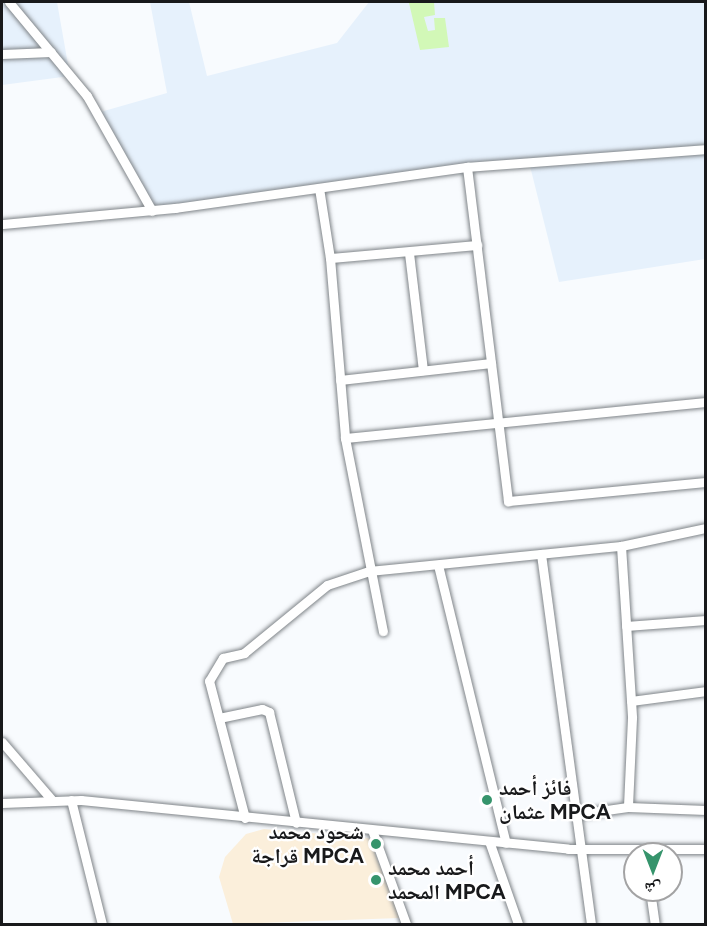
<!DOCTYPE html>
<meta charset="utf-8">
<style>
body{margin:0}
#map{position:relative;width:707px;height:926px;overflow:hidden;background:#f8fbfe;font-family:Figtree,"Noto Naskh Arabic",sans-serif}
div>[style]{position:absolute}
[style*='--x']{left:calc(var(--x)*1px);top:calc(var(--y)*1px);width:calc(var(--w)*1px);rotate:calc(var(--a)*1deg)}
.built>*{inset:0;background:#e6f1fc}
.education>*{inset:0;background:#fbefdb}
.green>*{inset:0;background:#d2f8b7}
.roads{filter:drop-shadow(0 0 2px #808589) drop-shadow(0 0 2px #808589)}
.minor>*{height:9px;margin:-4.5px;padding:0 4.5px;transform-origin:4.5px;border-radius:4.5px;background:#fff}
.dots>*{width:16px;height:16px;translate:-50% -50%;box-sizing:border-box;border:3px solid #fff;border-radius:50%}
span{translate:-50% -50%;white-space:nowrap;text-align:center;line-height:1.15;-webkit-text-stroke:4.5px #fff;paint-order:stroke}
.poi-label{font-size:21px;color:#18191b;font-weight:700}
.left{translate:0 -50%;text-align:left}
.right{translate:-100% -50%;text-align:right}
.frame{position:absolute;inset:0;border:3px solid #18191b;pointer-events:none}
.north{position:absolute;left:623px;top:842px;width:60px;height:60px;box-sizing:border-box;background:#fff;border:2px solid #a3a3a4;border-radius:50%;rotate:180deg;font-size:16px;font-weight:700;line-height:24px;text-align:center;color:#18191b}
.north::after{content:'';display:block;margin:auto;width:21px;height:27px;background:#36946c;clip-path:polygon(50% 0,100% 100%,50% 72%,0 100%)}
</style>
<div id="map">
<div class="built">
<i style="clip-path:polygon(2px 2px,57px 2px,70px 76px,2px 85px)"></i>
<i style="clip-path:polygon(150px 2px,189px 2px,207px 76px,337px 43px,369px 2px,705px 2px,705px 259px,559px 282px,529px 162px,152px 211px,97px 113px,167px 93px)"></i>
</div>
<div class="education">
<i style="clip-path:polygon(264px 829px,369px 838px,400px 918px,233px 924px,219px 877px,225px 857px,246px 834px)"></i>
</div>
<div class="green">
<i style="clip-path:polygon(434px 2px,435px 15px,424px 17px,428px 31px,435px 30px,434px 18px,445px 18px,449px 47px,420px 50px,409px 3px)"></i>
</div>
<div class="roads">
<div class="minor">
<i style="--x:9;--y:2;--w:122;--a:50.3"></i>
<i style="--x:87;--y:96;--w:132;--a:60.5"></i>
<i style="--x:2;--y:54;--w:49;--a:-2.3"></i>
<i style="--x:467;--y:167;--w:337;--a:83"></i>
<i style="--x:508;--y:501;--w:199;--a:-5.5"></i>
<i style="--x:319;--y:188;--w:71;--a:81.1"></i>
<i style="--x:330;--y:258;--w:181;--a:85.2"></i>
<i style="--x:345;--y:438;--w:197;--a:78.9"></i>
<i style="--x:2;--y:224;--w:174;--a:-5.3"></i>
<i style="--x:175;--y:208;--w:295;--a:-8"></i>
<i style="--x:467;--y:167;--w:240;--a:-4.3"></i>
<i style="--x:409;--y:253;--w:118;--a:83.2"></i>
<i style="--x:330;--y:258;--w:148;--a:-5.1"></i>
<i style="--x:340;--y:380;--w:152;--a:-6.4"></i>
<i style="--x:345;--y:438;--w:363;--a:-5.7"></i>
<i style="--x:621;--y:546;--w:172;--a:86.3"></i>
<i style="--x:632;--y:718;--w:89;--a:92.6"></i>
<i style="--x:541;--y:554;--w:373;--a:82.3"></i>
<i style="--x:438;--y:565;--w:286;--a:76.3"></i>
<i style="--x:626;--y:626;--w:80;--a:-4.3"></i>
<i style="--x:631;--y:701;--w:76;--a:-7.6"></i>
<i style="--x:219;--y:718;--w:44;--a:-11.8"></i>
<i style="--x:262;--y:709;--w:8;--a:23"></i>
<i style="--x:269;--y:712;--w:114;--a:76.3"></i>
<i style="--x:2;--y:742;--w:75;--a:49.3"></i>
<i style="--x:71;--y:800;--w:128;--a:76"></i>
<i style="--x:2;--y:803;--w:79;--a:-2.2"></i>
<i style="--x:81;--y:800;--w:489;--a:5.7"></i>
<i style="--x:568;--y:849;--w:138;--a:0"></i>
<i style="--x:578;--y:814;--w:50;--a:-8"></i>
<i style="--x:628;--y:807;--w:78;--a:2.2"></i>
<i style="--x:245;--y:818;--w:142;--a:-104.7"></i>
<i style="--x:209;--y:681;--w:27;--a:-59"></i>
<i style="--x:223;--y:658;--w:22;--a:-13"></i>
<i style="--x:244;--y:653;--w:107;--a:-39.3"></i>
<i style="--x:327;--y:585;--w:44;--a:-18.4"></i>
<i style="--x:369;--y:571;--w:253;--a:-5.7"></i>
<i style="--x:621;--y:546;--w:87;--a:-12"></i>
<i style="--x:372;--y:830;--w:100;--a:70.1"></i>
<i style="--x:489;--y:841;--w:88;--a:70.7"></i>
<i style="--x:650;--y:890;--w:34;--a:82"></i>
</div>
</div>
<div class="dots">
<i style="left:487px;top:800px;background:#36946c"></i>
<i style="left:376px;top:844px;background:#36946c"></i>
<i style="left:376px;top:880px;background:#36946c"></i>
</div>
<div class="poi-label">
<span class="left" style="left:499px;top:800px">فائز أحمد<br>عثمان MPCA</span>
<span class="right" style="left:364px;top:844px">شحود محمد<br>قراجة MPCA</span>
<span class="left" style="left:388px;top:880px">أحمد محمد<br>المحمد MPCA</span>
</div>
<div class="frame"></div>
<div class="north">ش</div>
</div>
